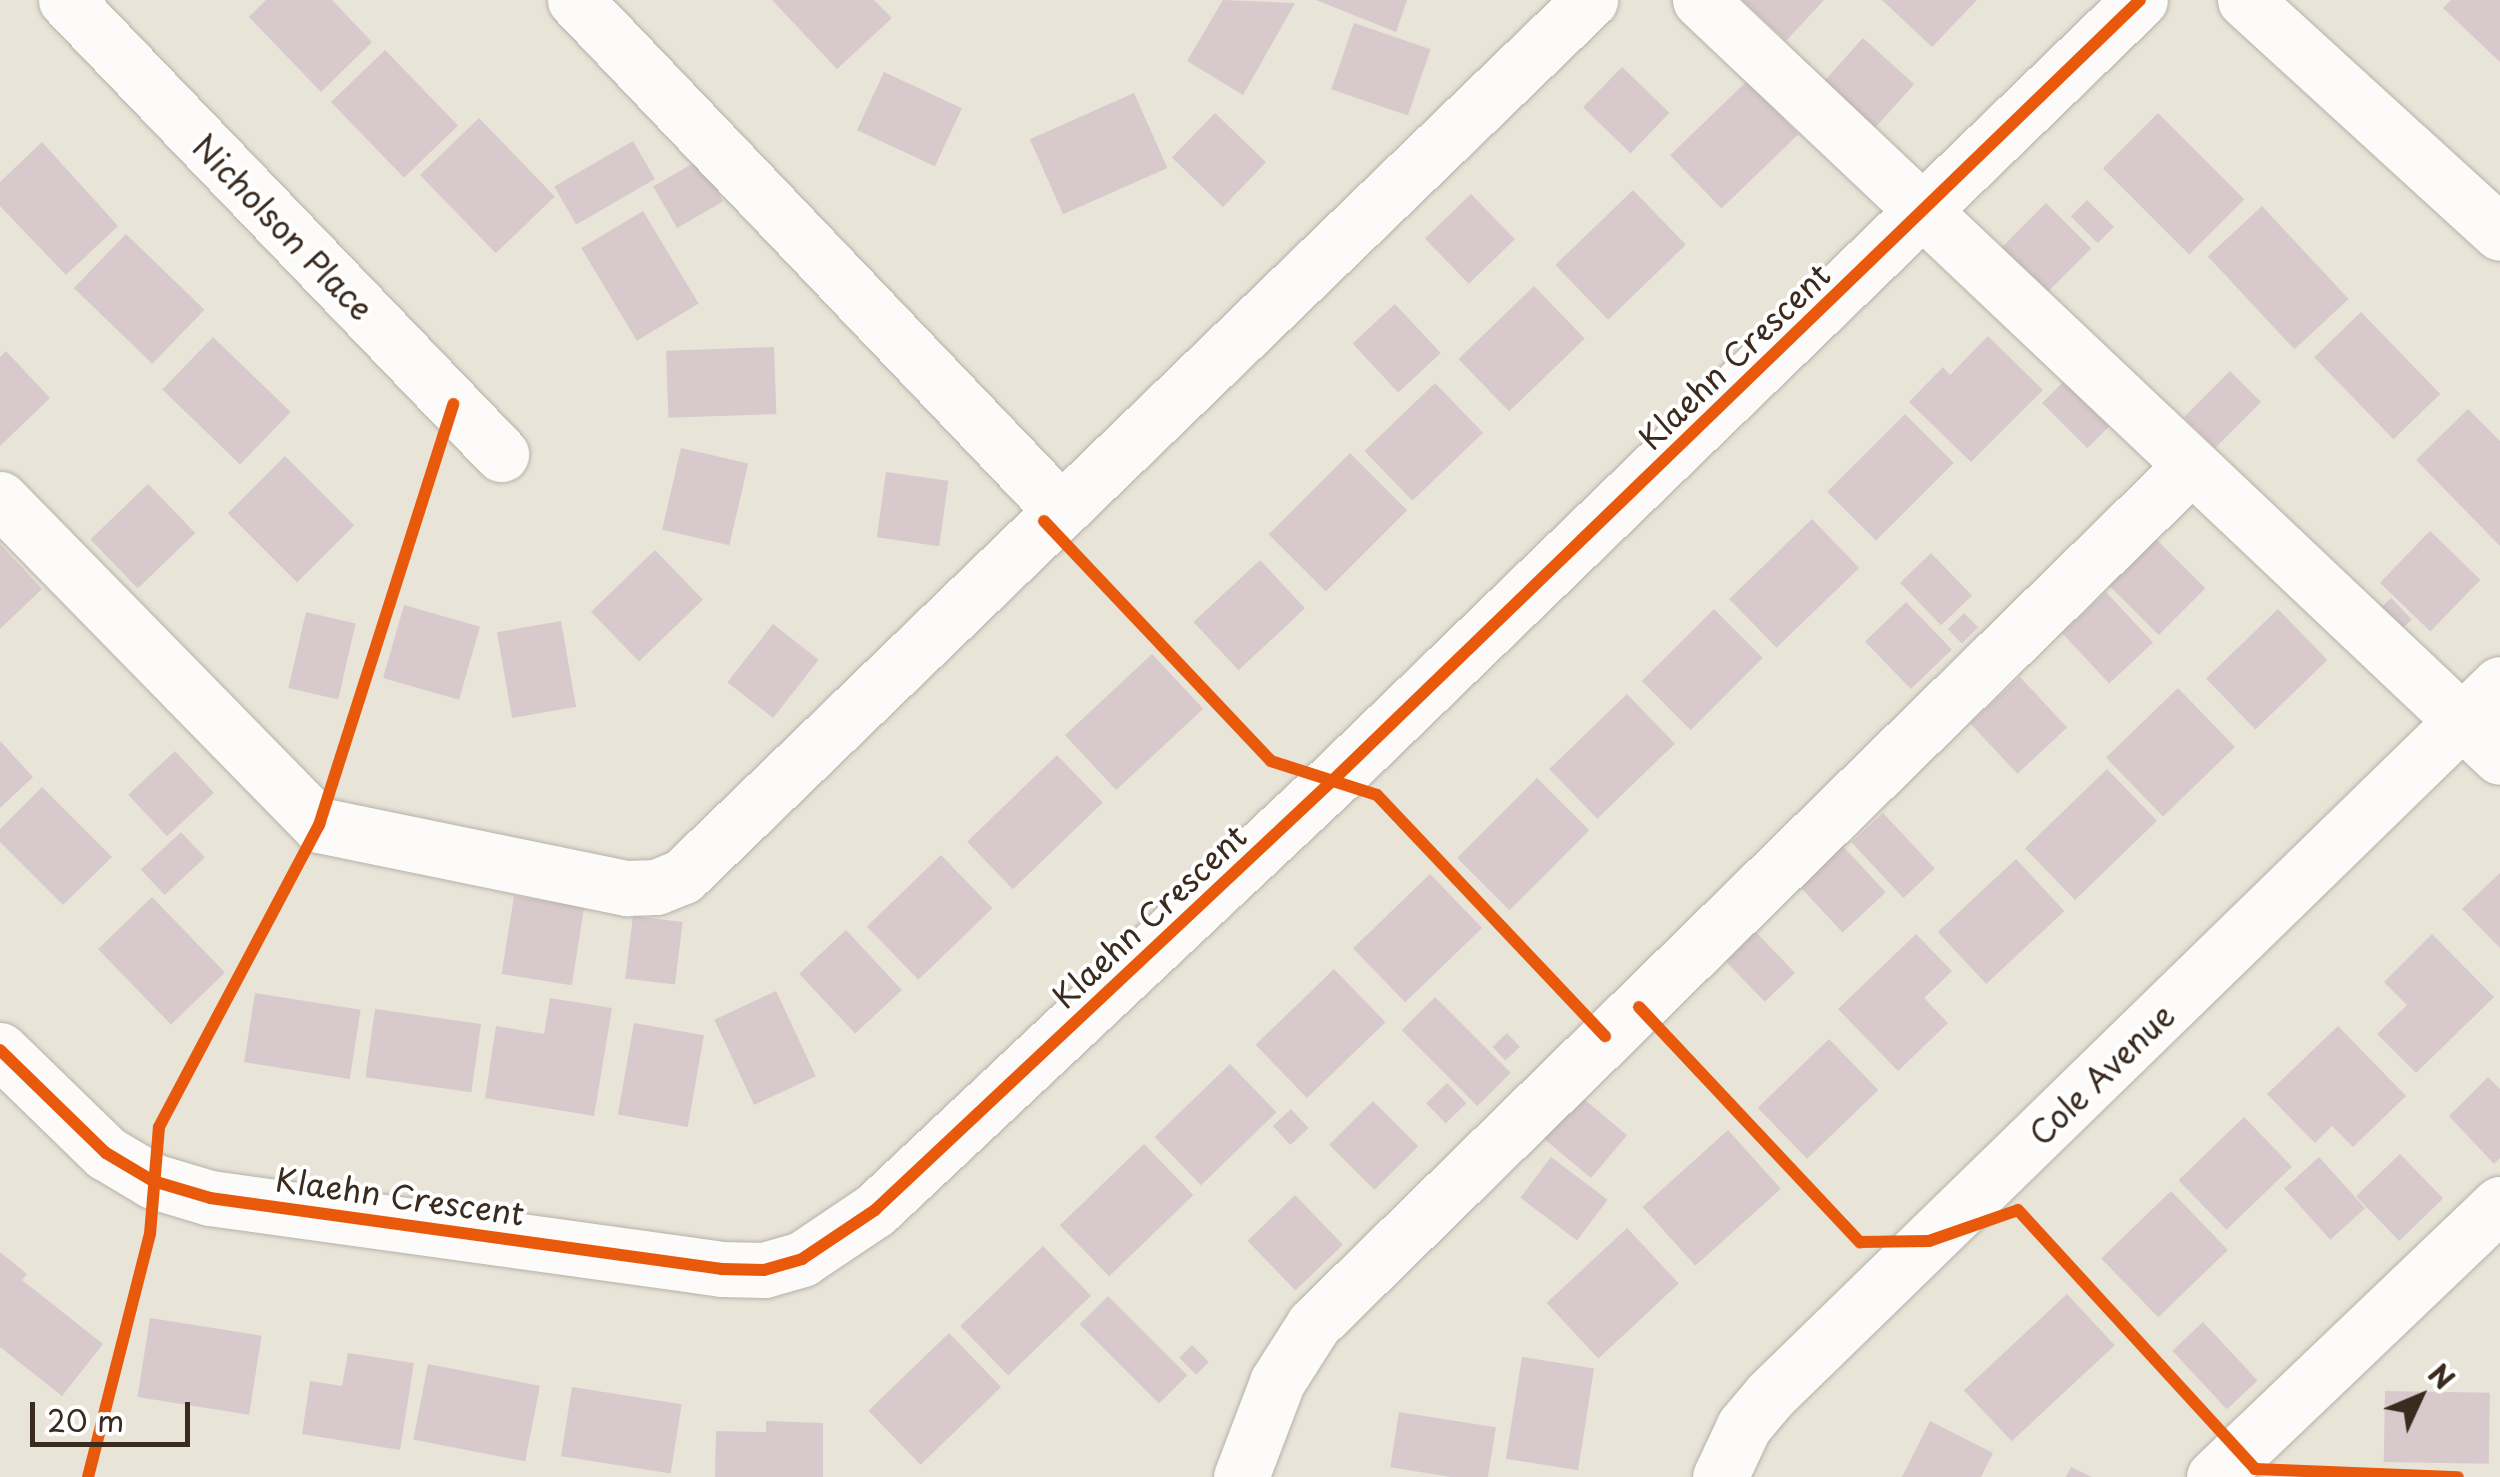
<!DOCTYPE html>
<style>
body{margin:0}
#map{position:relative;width:2500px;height:1477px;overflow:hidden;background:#e9e4d8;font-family:"Playpen Sans",sans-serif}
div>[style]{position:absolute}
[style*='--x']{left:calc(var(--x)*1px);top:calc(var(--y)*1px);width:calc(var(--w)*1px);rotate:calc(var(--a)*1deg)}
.building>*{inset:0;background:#d8c9cc;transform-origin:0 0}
.roads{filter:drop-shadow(0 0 2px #b6b1a8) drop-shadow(0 0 2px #b6b1a8)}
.minor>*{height:55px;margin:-27.5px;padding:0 27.5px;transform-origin:27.5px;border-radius:27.5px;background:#fcfbf9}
.cycleway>*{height:12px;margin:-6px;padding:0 6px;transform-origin:6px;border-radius:6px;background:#e8590c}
span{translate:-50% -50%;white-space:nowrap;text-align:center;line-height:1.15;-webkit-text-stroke:8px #fff;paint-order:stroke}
.street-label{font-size:32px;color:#3b2a1e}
.north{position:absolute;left:2370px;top:1347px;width:100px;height:100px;-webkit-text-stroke:8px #fff;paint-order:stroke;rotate:46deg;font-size:28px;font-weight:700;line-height:40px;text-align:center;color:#3b2a1e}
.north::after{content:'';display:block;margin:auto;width:35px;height:45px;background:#3b2a1e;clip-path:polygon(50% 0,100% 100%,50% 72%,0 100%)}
.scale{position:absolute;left:30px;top:1402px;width:160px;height:45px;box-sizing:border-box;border:5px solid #3b2a1e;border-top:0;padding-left:12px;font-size:30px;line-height:35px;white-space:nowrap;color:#3b2a1e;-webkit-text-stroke:8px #fff;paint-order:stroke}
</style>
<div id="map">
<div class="building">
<i style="clip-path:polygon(266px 0,332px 0,372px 42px,321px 92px,249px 17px)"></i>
<i style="clip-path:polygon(772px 0,874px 0,892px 18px,837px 69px)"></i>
<i style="clip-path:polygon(1223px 0,1295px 3px,1243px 95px,1187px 61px)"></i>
<i style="clip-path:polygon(1316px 0,1407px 0,1396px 32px)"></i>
<i style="clip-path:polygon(1742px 0,1824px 0,1786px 41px)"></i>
<i style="clip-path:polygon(1882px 0,1977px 0,1932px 47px)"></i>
<i style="clip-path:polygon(2451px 0,2500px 0,2500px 62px,2443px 8px)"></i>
<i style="left:1354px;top:23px;width:81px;height:70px;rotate:19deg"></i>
<i style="left:1863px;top:38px;width:69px;height:61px;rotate:42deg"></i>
<i style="left:385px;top:50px;width:105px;height:75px;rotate:46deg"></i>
<i style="left:1622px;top:67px;width:66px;height:56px;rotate:44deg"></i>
<i style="left:884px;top:72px;width:86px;height:64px;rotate:25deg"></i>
<i style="left:1747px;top:81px;width:74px;height:107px;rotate:46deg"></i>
<i style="left:1134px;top:93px;width:82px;height:114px;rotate:66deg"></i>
<i style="left:1215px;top:113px;width:71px;height:62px;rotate:44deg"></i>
<i style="left:2158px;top:113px;width:122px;height:78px;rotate:45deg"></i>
<i style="left:479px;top:118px;width:109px;height:82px;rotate:46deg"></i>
<i style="left:633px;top:141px;width:44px;height:91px;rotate:60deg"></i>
<i style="clip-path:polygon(42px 142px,118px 226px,66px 275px,0 206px,0 182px)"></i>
<i style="left:699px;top:160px;width:48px;height:53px;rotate:60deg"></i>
<i style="left:1633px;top:190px;width:76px;height:108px;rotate:46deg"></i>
<i style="left:1471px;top:194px;width:63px;height:64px;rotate:46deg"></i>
<i style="left:2087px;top:200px;width:38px;height:23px;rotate:45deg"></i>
<i style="left:2046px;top:203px;width:64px;height:64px;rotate:45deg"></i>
<i style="left:2262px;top:206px;width:127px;height:74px;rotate:47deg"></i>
<i style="left:643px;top:211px;width:108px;height:72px;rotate:59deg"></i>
<i style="left:126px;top:234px;width:109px;height:75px;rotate:44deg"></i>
<i style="left:1534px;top:286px;width:73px;height:105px;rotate:46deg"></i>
<i style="left:1395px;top:304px;width:67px;height:58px;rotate:47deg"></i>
<i style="left:2361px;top:312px;width:114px;height:65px;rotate:46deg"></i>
<i style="clip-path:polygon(1988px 336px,2043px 390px,1971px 462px,1909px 402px,1943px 367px,1950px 375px)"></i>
<i style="left:213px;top:337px;width:108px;height:73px;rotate:44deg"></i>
<i style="left:774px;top:347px;width:67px;height:108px;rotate:88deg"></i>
<i style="clip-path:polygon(6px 351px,50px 398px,0 446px,0 357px)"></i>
<i style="left:2230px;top:371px;width:44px;height:65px;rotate:45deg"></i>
<i style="left:2064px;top:381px;width:64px;height:31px;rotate:45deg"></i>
<i style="left:1435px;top:383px;width:69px;height:98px;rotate:46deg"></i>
<i style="clip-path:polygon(2468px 409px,2500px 441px,2500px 546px,2416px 460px)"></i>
<i style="left:1905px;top:414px;width:69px;height:110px;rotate:45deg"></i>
<i style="left:681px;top:448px;width:69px;height:84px;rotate:13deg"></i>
<i style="left:1350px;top:453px;width:81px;height:115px;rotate:45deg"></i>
<i style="left:285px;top:456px;width:98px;height:81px;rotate:45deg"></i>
<i style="left:886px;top:472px;width:63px;height:66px;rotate:8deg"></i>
<i style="left:148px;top:484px;width:68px;height:80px;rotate:46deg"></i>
<i style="left:1812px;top:519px;width:68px;height:115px;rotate:46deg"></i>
<i style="left:2430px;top:531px;width:70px;height:72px;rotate:44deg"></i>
<i style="left:2153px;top:536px;width:74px;height:66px;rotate:45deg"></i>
<i style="clip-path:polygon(0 544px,42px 589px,0 629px)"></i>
<i style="left:655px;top:550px;width:69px;height:89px;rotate:46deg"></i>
<i style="left:1931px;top:553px;width:59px;height:43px;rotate:46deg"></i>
<i style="left:1260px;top:560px;width:66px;height:91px;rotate:47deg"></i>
<i style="left:2106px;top:592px;width:69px;height:60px;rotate:47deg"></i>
<i style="left:2391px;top:598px;width:30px;height:16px;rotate:46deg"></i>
<i style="left:1906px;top:602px;width:66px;height:57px;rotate:46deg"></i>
<i style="left:404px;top:605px;width:79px;height:76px;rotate:16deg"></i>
<i style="left:1714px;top:609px;width:69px;height:102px;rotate:45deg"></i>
<i style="left:2278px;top:609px;width:71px;height:100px;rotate:46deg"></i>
<i style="left:306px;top:612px;width:51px;height:78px;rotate:13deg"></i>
<i style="left:1964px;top:613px;width:20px;height:23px;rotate:45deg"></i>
<i style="left:561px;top:621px;width:87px;height:65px;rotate:80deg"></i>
<i style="left:773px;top:624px;width:58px;height:74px;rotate:38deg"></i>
<i style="left:1152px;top:654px;width:75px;height:119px;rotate:47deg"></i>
<i style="left:2020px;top:677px;width:69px;height:68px;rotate:47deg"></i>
<i style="left:2178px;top:688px;width:82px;height:100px;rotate:46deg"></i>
<i style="left:1627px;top:694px;width:69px;height:108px;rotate:46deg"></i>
<i style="clip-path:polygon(0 741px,33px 777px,0 808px)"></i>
<i style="left:175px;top:751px;width:57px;height:64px;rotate:47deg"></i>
<i style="left:1057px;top:755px;width:66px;height:125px;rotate:46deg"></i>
<i style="left:2107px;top:769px;width:72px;height:114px;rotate:46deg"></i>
<i style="left:1537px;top:778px;width:74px;height:113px;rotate:45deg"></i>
<i style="clip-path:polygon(42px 787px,112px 857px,63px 905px,0 842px,0 829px)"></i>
<i style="left:1883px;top:813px;width:76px;height:43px;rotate:47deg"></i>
<i style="left:181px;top:832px;width:35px;height:55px;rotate:47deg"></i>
<i style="left:1838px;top:841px;width:70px;height:59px;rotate:47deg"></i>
<i style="left:941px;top:855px;width:74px;height:103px;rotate:46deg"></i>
<i style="left:2016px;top:859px;width:71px;height:107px;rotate:47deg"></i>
<i style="clip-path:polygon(2500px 873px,2500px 948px,2462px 909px)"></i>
<i style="left:1430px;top:874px;width:75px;height:107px;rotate:46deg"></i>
<i style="left:514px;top:896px;width:71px;height:79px;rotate:9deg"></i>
<i style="left:152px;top:897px;width:105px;height:75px;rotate:46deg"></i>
<i style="left:633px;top:916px;width:50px;height:63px;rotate:7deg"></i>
<i style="left:1747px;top:923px;width:69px;height:42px;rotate:46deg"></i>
<i style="left:846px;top:930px;width:82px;height:64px;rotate:47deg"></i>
<i style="clip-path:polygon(1916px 934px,1952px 971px,1924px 998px,1948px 1023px,1898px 1071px,1838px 1009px)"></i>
<i style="clip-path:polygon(2432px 934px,2494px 997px,2416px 1073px,2377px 1034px,2407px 1005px,2384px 982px)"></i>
<i style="left:1334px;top:969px;width:74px;height:109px;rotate:46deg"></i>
<i style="left:776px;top:991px;width:94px;height:68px;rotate:65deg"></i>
<i style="left:255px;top:993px;width:107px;height:70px;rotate:9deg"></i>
<i style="left:1435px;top:997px;width:107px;height:47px;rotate:45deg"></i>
<i style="clip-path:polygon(550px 998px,612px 1008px,594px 1116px,485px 1098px,496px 1026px,544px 1034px)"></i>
<i style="left:375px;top:1009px;width:107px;height:69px;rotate:8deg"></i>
<i style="left:634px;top:1023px;width:71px;height:93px;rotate:10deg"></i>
<i style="clip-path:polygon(2338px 1026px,2406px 1096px,2353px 1147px,2332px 1126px,2315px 1143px,2267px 1094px)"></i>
<i style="left:1507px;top:1033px;width:19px;height:20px;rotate:47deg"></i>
<i style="left:1829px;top:1039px;width:71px;height:99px;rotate:46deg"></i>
<i style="left:1230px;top:1064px;width:67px;height:105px;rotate:46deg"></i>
<i style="clip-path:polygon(2488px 1077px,2500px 1089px,2500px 1158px,2494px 1164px,2449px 1116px)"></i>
<i style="left:1447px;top:1083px;width:28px;height:29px;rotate:46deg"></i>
<i style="left:1578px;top:1094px;width:64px;height:56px;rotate:40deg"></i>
<i style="left:1373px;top:1101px;width:64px;height:62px;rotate:45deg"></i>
<i style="left:1291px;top:1109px;width:26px;height:25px;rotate:47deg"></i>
<i style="left:2244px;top:1117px;width:69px;height:91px;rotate:46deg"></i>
<i style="left:1728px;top:1130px;width:79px;height:115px;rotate:48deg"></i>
<i style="left:1144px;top:1144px;width:71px;height:117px;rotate:46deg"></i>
<i style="left:2400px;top:1154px;width:62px;height:61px;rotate:46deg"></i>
<i style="left:1551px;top:1157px;width:71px;height:51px;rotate:37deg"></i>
<i style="left:2319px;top:1157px;width:69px;height:47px;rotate:48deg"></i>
<i style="left:2171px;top:1191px;width:82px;height:97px;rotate:46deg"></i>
<i style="left:1295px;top:1195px;width:69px;height:66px;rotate:46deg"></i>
<i style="left:1627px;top:1228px;width:76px;height:110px;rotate:47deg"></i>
<i style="left:1043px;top:1246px;width:69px;height:115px;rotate:46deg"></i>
<i style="clip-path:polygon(0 1252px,27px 1274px,22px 1280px,103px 1344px,62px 1396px,0 1347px)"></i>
<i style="left:2067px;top:1294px;width:70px;height:141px;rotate:47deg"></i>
<i style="left:1108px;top:1296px;width:112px;height:40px;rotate:45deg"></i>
<i style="left:150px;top:1318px;width:113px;height:80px;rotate:9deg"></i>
<i style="left:2203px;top:1322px;width:80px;height:42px;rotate:47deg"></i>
<i style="left:949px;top:1333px;width:75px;height:112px;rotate:46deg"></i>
<i style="left:1192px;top:1345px;width:24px;height:18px;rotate:45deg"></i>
<i style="clip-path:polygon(348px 1353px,414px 1363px,400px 1450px,302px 1434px,310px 1381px,342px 1386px)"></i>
<i style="left:1522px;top:1357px;width:73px;height:103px;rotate:9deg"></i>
<i style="left:428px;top:1364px;width:114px;height:77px;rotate:11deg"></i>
<i style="left:572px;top:1387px;width:111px;height:70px;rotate:9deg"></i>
<i style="left:2385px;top:1391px;width:105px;height:71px;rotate:1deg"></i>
<i style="left:1399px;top:1412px;width:98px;height:56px;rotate:9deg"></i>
<i style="clip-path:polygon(766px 1421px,823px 1423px,823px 1477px,715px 1477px,716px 1431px,766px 1432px)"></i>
<i style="clip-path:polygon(1930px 1421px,1993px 1453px,1981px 1477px,1902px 1477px)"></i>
<i style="clip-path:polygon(2071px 1467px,2092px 1477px,2066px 1477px)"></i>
</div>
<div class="roads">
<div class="minor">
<i style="--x:66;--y:0;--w:629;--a:46.22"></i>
<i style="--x:575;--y:0;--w:700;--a:46.39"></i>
<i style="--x:1700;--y:0;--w:1101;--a:43.42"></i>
<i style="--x:2245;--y:0;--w:345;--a:42.4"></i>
<i style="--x:0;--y:499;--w:456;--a:45.6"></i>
<i style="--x:319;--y:825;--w:314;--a:11.6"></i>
<i style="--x:627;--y:888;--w:29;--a:-2"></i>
<i style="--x:656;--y:887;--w:29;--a:-22"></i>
<i style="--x:683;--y:876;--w:1261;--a:-44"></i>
<i style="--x:0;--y:1050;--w:148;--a:44.2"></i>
<i style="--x:106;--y:1153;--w:55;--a:30.8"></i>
<i style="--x:153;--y:1181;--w:59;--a:16.6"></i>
<i style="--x:210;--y:1198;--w:517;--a:7.89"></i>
<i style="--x:722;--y:1269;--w:42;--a:1.4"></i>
<i style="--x:764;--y:1270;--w:40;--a:-16"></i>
<i style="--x:802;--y:1259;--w:88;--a:-33.9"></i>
<i style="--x:875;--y:1210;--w:625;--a:-43.19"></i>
<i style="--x:1331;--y:782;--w:1125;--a:-44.03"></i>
<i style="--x:1241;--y:1477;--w:102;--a:-69.2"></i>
<i style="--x:1277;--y:1382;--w:69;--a:-57.5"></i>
<i style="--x:1314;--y:1324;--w:1227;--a:-44.37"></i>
<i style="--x:1720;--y:1477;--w:56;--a:-64.8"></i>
<i style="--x:1744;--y:1426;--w:39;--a:-50"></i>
<i style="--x:1769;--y:1396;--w:1020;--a:-44.25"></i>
<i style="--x:2214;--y:1477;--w:395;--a:-43.7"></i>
</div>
</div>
<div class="cycleway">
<i style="--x:1044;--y:521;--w:330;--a:46.6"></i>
<i style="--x:1271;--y:761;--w:111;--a:17.8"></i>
<i style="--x:1377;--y:795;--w:332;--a:46.6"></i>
<i style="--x:1639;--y:1007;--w:323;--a:46.8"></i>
<i style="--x:1860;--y:1242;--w:69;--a:-0.8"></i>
<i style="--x:1929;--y:1241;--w:94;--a:-19.2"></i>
<i style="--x:2018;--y:1210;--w:351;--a:47.5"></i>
<i style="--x:2255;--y:1469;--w:203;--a:2.3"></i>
<i style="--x:0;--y:1050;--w:148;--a:44.2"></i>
<i style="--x:106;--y:1153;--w:55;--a:30.8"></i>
<i style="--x:153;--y:1181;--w:59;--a:16.6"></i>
<i style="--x:210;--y:1198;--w:517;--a:7.89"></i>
<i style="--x:722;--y:1269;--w:42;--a:1.4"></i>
<i style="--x:764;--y:1270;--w:40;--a:-16"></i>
<i style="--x:802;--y:1259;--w:88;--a:-33.9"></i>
<i style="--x:875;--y:1210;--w:625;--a:-43.19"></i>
<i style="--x:1331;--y:782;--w:1125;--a:-44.03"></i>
<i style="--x:88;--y:1477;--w:251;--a:-75.7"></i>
<i style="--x:150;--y:1234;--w:107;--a:-85.2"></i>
<i style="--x:159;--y:1127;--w:342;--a:-62.1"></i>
<i style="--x:319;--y:825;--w:442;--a:-72.3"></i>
</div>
<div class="street-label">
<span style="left:283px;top:227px;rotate:46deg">Nicholson Place</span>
<span style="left:1734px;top:356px;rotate:-44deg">Klaehn Crescent</span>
<span style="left:1149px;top:916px;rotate:-43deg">Klaehn Crescent</span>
<span style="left:2101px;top:1074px;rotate:-44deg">Cole Avenue</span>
<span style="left:400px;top:1196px;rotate:8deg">Klaehn Crescent</span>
</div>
<div class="north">N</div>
<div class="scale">20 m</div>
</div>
